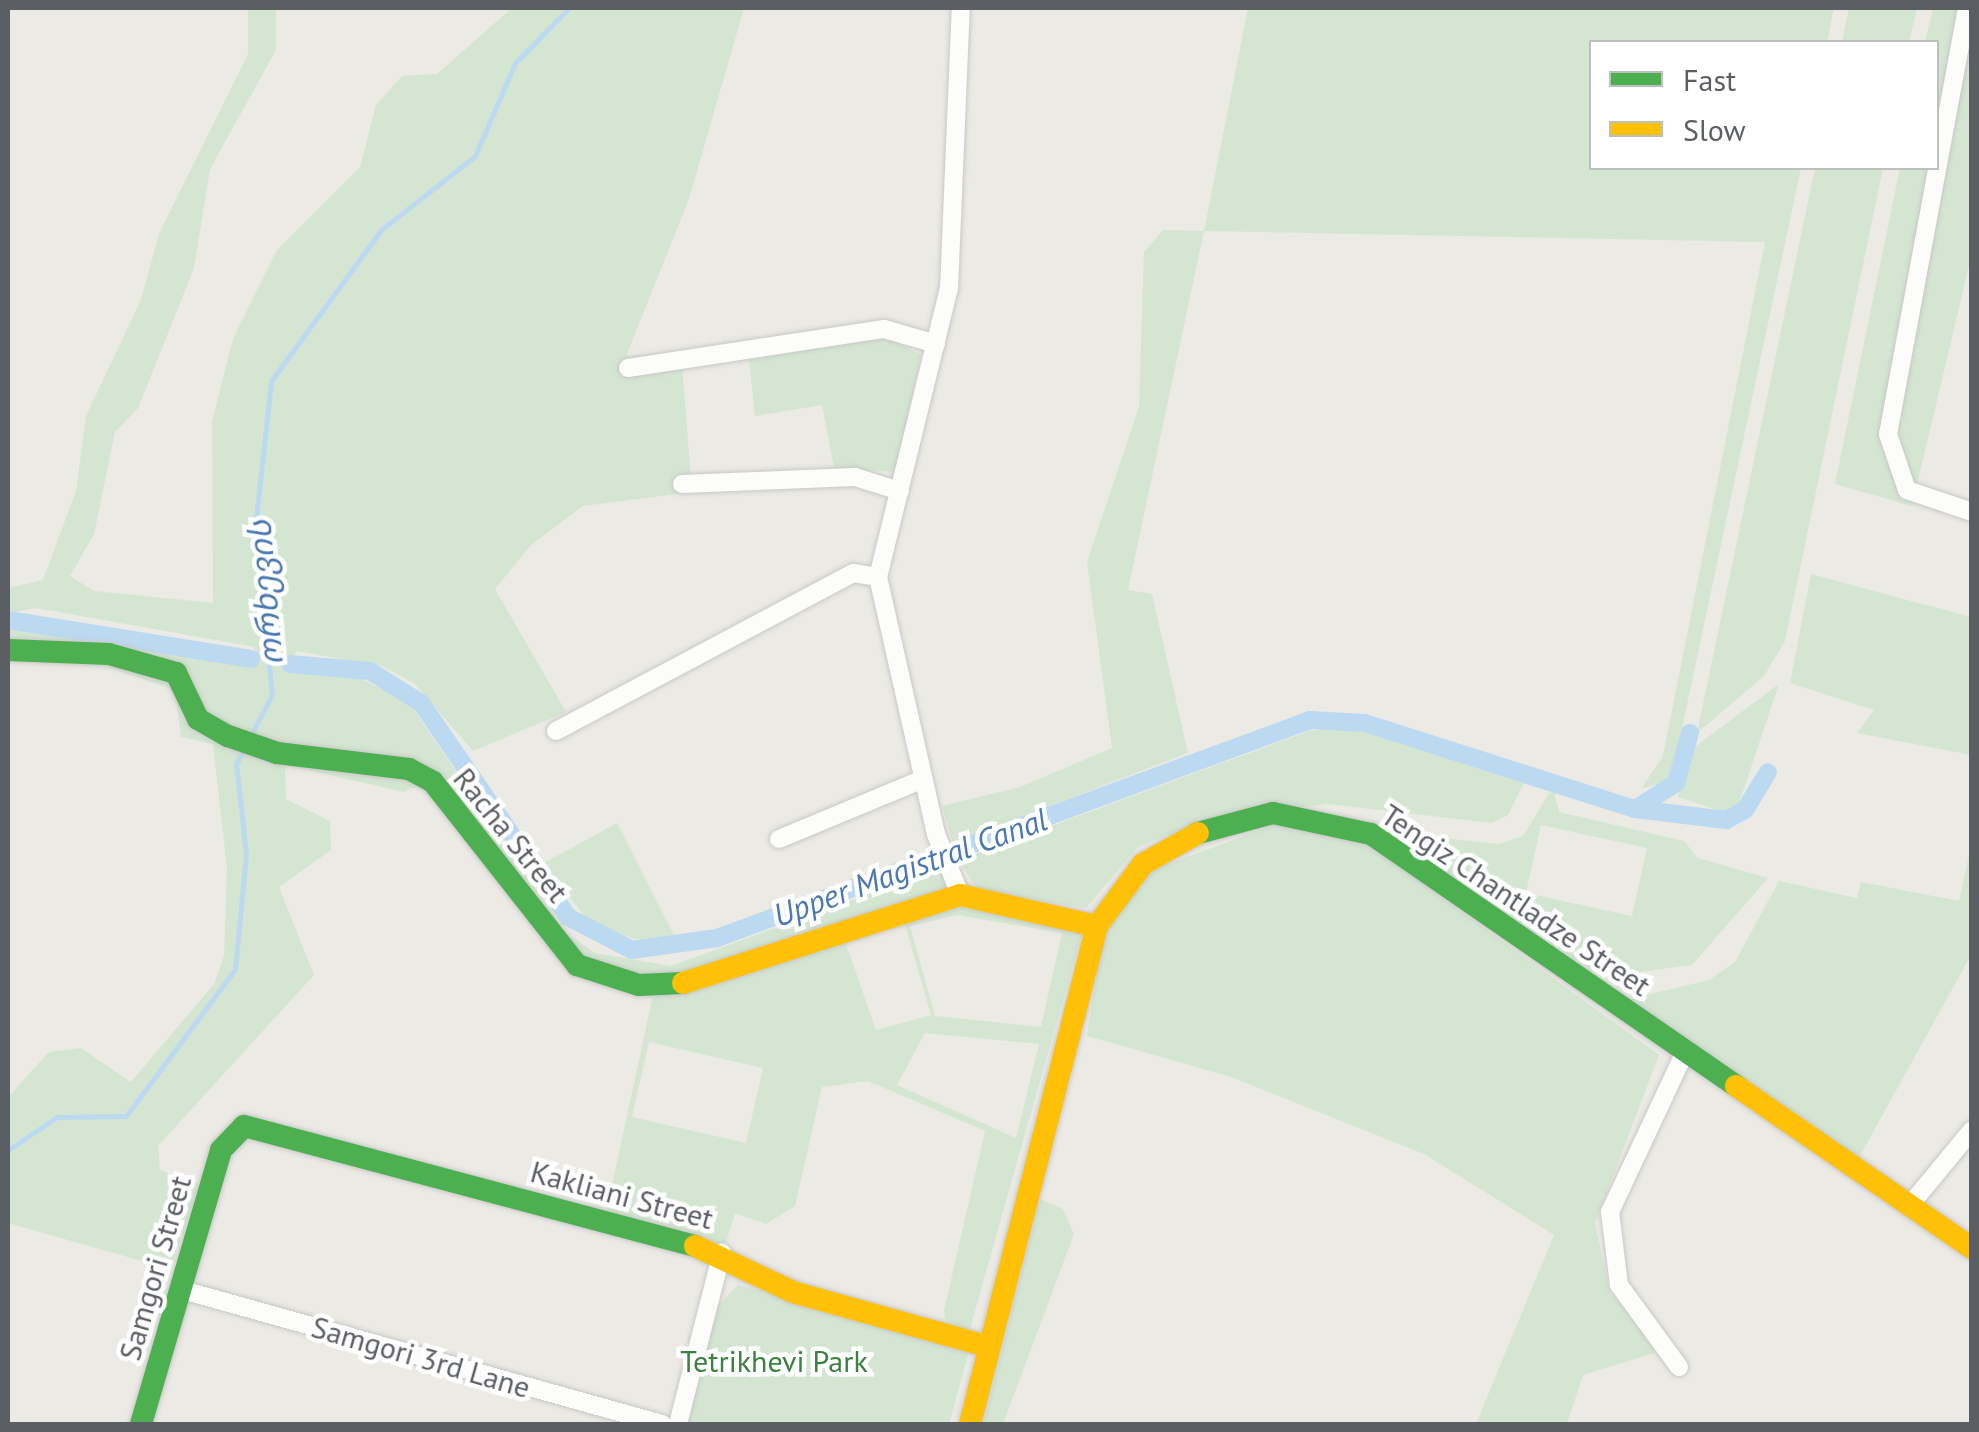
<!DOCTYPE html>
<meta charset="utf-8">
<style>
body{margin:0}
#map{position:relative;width:1979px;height:1432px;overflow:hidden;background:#ebeae5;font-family:"PT Sans","Noto Sans Georgian",sans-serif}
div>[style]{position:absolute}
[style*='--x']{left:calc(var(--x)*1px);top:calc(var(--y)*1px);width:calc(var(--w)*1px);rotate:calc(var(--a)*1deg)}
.green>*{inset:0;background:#d4e6d2}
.stream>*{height:5px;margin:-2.5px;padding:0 2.5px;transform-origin:2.5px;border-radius:2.5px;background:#bcd9f2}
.canal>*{height:18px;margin:-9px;padding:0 9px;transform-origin:9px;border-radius:9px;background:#bcd9f2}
.roads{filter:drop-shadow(0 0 2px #c8c8c7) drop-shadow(0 0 2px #c8c8c7)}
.street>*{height:18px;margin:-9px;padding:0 9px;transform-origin:9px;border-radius:9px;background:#fcfcfb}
.fast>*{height:22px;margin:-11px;padding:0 11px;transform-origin:11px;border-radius:11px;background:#4caf50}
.slow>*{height:22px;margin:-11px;padding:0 11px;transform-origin:11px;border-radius:11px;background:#ffc107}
span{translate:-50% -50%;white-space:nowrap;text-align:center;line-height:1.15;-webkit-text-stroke:9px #fff;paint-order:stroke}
.street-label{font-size:30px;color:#5b5e63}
.park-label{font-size:30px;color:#3b8241}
.water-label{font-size:32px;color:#4978b2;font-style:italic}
.frame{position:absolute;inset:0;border:10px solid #5b5e63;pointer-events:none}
.legend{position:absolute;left:1589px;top:40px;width:350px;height:130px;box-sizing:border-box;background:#fff;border:2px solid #bdbfc1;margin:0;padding:12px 18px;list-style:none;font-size:30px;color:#5b5e63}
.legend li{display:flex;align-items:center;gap:20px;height:50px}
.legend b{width:50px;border:2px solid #bdbfc1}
</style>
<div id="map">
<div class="green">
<i style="clip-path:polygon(248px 8px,276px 8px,276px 50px,210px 169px,194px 268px,138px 408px,115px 432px,94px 534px,70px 576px,94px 591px,213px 603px,212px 422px,233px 339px,277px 250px,360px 167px,376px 105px,402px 76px,437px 74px,512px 8px,744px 8px,689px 199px,626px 356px,681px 352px,692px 492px,583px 506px,531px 545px,495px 589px,566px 712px,473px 751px,415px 684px,384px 667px,297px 651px,287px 669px,344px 671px,408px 701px,565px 932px,595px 953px,671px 966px,940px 868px,948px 887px,668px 982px,592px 966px,439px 777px,404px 792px,285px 765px,286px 799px,330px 821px,331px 850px,279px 887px,314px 975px,158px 1146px,160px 1170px,201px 1184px,170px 1269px,8px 1223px,8px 1097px,49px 1052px,81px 1048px,131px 1082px,214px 984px,224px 956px,227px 868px,213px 744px,181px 737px,175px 690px,86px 660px,8px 662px,8px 628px,235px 663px,254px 663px,255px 647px,36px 608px,8px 613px,8px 588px,43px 580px,76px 491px,86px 416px,141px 300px,159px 234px,248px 54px)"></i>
<i style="clip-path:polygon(1248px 8px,1834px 8px,1827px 42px,1592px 42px,1592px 168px,1801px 168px,1671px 780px,1641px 789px,1663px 756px,1765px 242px,1204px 231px,1128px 590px,1152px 594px,1188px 753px,953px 843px,942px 806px,1020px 787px,1112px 748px,1087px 562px,1139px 407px,1144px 252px,1163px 230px,1204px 231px)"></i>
<i style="clip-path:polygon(1849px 8px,1917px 8px,1909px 42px,1842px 42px)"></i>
<i style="clip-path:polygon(1933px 8px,1971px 8px,1971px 257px,1912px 506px,1835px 484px,1900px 168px,1936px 168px,1936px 42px,1925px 42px)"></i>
<i style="clip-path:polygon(1815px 168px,1883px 168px,1785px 641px,1764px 676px,1697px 733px)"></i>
<i style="clip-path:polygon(884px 336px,921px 355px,896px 472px,834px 468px,822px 405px,755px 416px,749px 360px)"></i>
<i style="clip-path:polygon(1811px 574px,1971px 617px,1971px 755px,1857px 733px,1874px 710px,1790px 683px)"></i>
<i style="clip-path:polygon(1779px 684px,1738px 806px,1724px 812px,1678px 797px,1692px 749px)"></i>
<i style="clip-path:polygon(1349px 727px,1526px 779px,1508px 815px,1492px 823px,1328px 804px,1213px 817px,1138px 847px,1086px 908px,978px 891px,959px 860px,1309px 731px)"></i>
<i style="clip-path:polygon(evenodd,1553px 787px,1559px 812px,1684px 841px,1698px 858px,1768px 878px,1692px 965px,1624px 974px,1591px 970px,1401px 843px,1415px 835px,1499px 844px,1523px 836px,1553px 787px,1541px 825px,1647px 848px,1632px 916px,1526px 893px,1541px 825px)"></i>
<i style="clip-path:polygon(617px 823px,677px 941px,651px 944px,591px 925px,544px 863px)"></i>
<i style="clip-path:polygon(1274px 825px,1362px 840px,1659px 1055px,1595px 1223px,1610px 1293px,1661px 1351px,1583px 1375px,1567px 1424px,1476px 1424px,1554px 1235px,1424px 1154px,1231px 1077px,1087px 1036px,1103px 928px,1149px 871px)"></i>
<i style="clip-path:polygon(1971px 846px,1971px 955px,1856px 1163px,1630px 999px,1709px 980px,1735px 962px,1779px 881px,1857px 898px,1861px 882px,1959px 901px)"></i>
<i style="clip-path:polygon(evenodd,954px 907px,1083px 929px,969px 1332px,946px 1324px,944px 1311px,985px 1131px,868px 1081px,822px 1087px,795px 1206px,766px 1224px,735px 1213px,725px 1245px,606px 1213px,653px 995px,844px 938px,876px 1030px,931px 1015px,904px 921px,954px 907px,957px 915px,1062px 933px,1041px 1027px,935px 1016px,910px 926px,957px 915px,954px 907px,925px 1033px,1039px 1044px,1016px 1138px,897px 1085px,925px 1033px,954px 907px,649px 1042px,763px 1068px,746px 1143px,632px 1117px,649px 1042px)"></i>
<i style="clip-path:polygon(1040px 1199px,1063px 1209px,1074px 1234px,1003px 1424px,983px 1424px)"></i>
<i style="clip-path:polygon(738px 1285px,970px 1348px,949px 1424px,688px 1424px,717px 1307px)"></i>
</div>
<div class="stream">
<i style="--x:251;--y:735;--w:45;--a:-62.3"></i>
<i style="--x:272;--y:695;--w:169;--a:-95.8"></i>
<i style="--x:255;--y:527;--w:147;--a:-83.7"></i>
<i style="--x:271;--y:381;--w:188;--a:-53.9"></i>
<i style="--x:382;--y:229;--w:118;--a:-38.1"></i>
<i style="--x:475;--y:156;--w:101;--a:-66.7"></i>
<i style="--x:515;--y:63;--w:77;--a:-45.5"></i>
<i style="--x:8;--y:1150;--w:59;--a:-34"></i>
<i style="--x:57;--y:1117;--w:69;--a:-0.8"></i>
<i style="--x:126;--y:1116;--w:183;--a:-53.4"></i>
<i style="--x:235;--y:969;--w:116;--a:-84.5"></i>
<i style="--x:246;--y:854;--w:91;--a:-96.3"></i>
<i style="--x:236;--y:764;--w:17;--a:-62"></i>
</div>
<div class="canal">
<i style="--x:8;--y:620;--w:246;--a:9.1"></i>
<i style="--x:290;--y:664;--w:80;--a:5"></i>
<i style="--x:370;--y:671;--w:60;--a:32.1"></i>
<i style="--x:421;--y:703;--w:260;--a:55.5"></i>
<i style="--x:568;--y:917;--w:72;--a:27.3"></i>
<i style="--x:632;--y:950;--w:86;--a:-8"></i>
<i style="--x:717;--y:938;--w:632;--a:-20.18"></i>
<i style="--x:1310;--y:720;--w:55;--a:3.1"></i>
<i style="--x:1365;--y:723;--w:283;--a:17.7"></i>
<i style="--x:1635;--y:809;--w:92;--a:6.9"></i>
<i style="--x:1726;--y:820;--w:21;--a:-28"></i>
<i style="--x:1745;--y:810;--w:44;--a:-58.8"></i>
<i style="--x:1640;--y:806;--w:43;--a:-32.6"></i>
<i style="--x:1676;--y:783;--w:52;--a:-74.4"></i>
</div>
<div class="roads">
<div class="street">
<i style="--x:1967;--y:8;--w:433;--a:100.5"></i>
<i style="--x:1888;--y:434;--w:59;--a:71.3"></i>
<i style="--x:1907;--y:490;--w:69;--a:18.7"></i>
<i style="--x:628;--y:368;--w:259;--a:-8.7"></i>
<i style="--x:884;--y:329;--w:54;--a:16.1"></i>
<i style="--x:682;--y:484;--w:173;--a:-2.3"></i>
<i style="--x:855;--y:477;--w:47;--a:17.3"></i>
<i style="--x:556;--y:731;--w:336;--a:-28"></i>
<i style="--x:853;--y:573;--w:25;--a:9"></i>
<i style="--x:779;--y:839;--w:156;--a:-22.6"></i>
<i style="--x:960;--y:895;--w:66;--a:-111.5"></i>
<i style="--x:936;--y:834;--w:263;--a:-102.7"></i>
<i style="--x:878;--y:577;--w:297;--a:-76.2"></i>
<i style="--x:949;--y:289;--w:281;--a:-87.6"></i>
<i style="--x:1910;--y:1205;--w:97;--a:-50.4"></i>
<i style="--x:179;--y:1289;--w:502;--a:15.62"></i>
<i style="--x:1679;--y:1367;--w:102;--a:-126.2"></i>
<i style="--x:1619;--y:1285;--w:74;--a:-97"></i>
<i style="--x:1610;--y:1212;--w:177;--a:-64.9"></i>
<i style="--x:678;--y:1424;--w:177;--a:-75.6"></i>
</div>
<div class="fast">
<i style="--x:8;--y:650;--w:101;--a:2.3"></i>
<i style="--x:109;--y:654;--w:70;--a:15.8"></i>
<i style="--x:176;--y:673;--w:51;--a:64.4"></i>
<i style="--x:198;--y:719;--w:34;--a:30"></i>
<i style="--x:228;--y:736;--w:52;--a:19.1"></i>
<i style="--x:277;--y:753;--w:133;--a:6.9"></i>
<i style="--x:409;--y:769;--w:27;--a:28"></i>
<i style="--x:433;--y:782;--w:233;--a:51.8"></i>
<i style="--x:577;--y:965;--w:65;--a:17.9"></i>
<i style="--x:639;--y:985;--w:44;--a:-2.6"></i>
<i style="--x:1198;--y:833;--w:78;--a:-14.9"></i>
<i style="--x:1273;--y:813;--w:100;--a:12.1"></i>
<i style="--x:1371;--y:834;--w:444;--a:34.6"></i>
<i style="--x:141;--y:1424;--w:285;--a:-73.7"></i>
<i style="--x:221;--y:1150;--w:33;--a:-46"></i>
<i style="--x:244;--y:1126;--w:467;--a:14.9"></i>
</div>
<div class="slow">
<i style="--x:683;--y:983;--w:291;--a:-17.6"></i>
<i style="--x:960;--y:895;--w:140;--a:12.8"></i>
<i style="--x:1736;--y:1086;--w:286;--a:34.5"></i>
<i style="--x:695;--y:1246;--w:108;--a:25.1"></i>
<i style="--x:793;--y:1292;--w:201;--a:15.6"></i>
<i style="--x:970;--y:1424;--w:514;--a:-75.69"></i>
<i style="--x:1097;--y:926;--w:77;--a:-53.4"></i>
<i style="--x:1143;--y:864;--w:63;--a:-29.4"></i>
</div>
</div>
<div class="street-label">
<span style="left:511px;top:835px;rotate:51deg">Racha Street</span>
<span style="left:1516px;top:900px;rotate:34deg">Tengiz Chantladze Street</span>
<span style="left:622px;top:1195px;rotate:15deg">Kakliani Street</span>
<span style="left:155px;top:1268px;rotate:-74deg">Samgori Street</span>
<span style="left:421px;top:1357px;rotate:16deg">Samgori 3rd Lane</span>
</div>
<div class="park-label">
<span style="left:774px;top:1361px">Tetrikhevi Park</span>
</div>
<div class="water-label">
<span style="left:265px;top:593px;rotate:-95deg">ორხევის</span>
<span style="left:910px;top:867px;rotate:-20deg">Upper Magistral Canal</span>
</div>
<div class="frame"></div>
<ul class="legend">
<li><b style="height:12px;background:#4caf50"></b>Fast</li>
<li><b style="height:12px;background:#ffc107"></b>Slow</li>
</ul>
</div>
